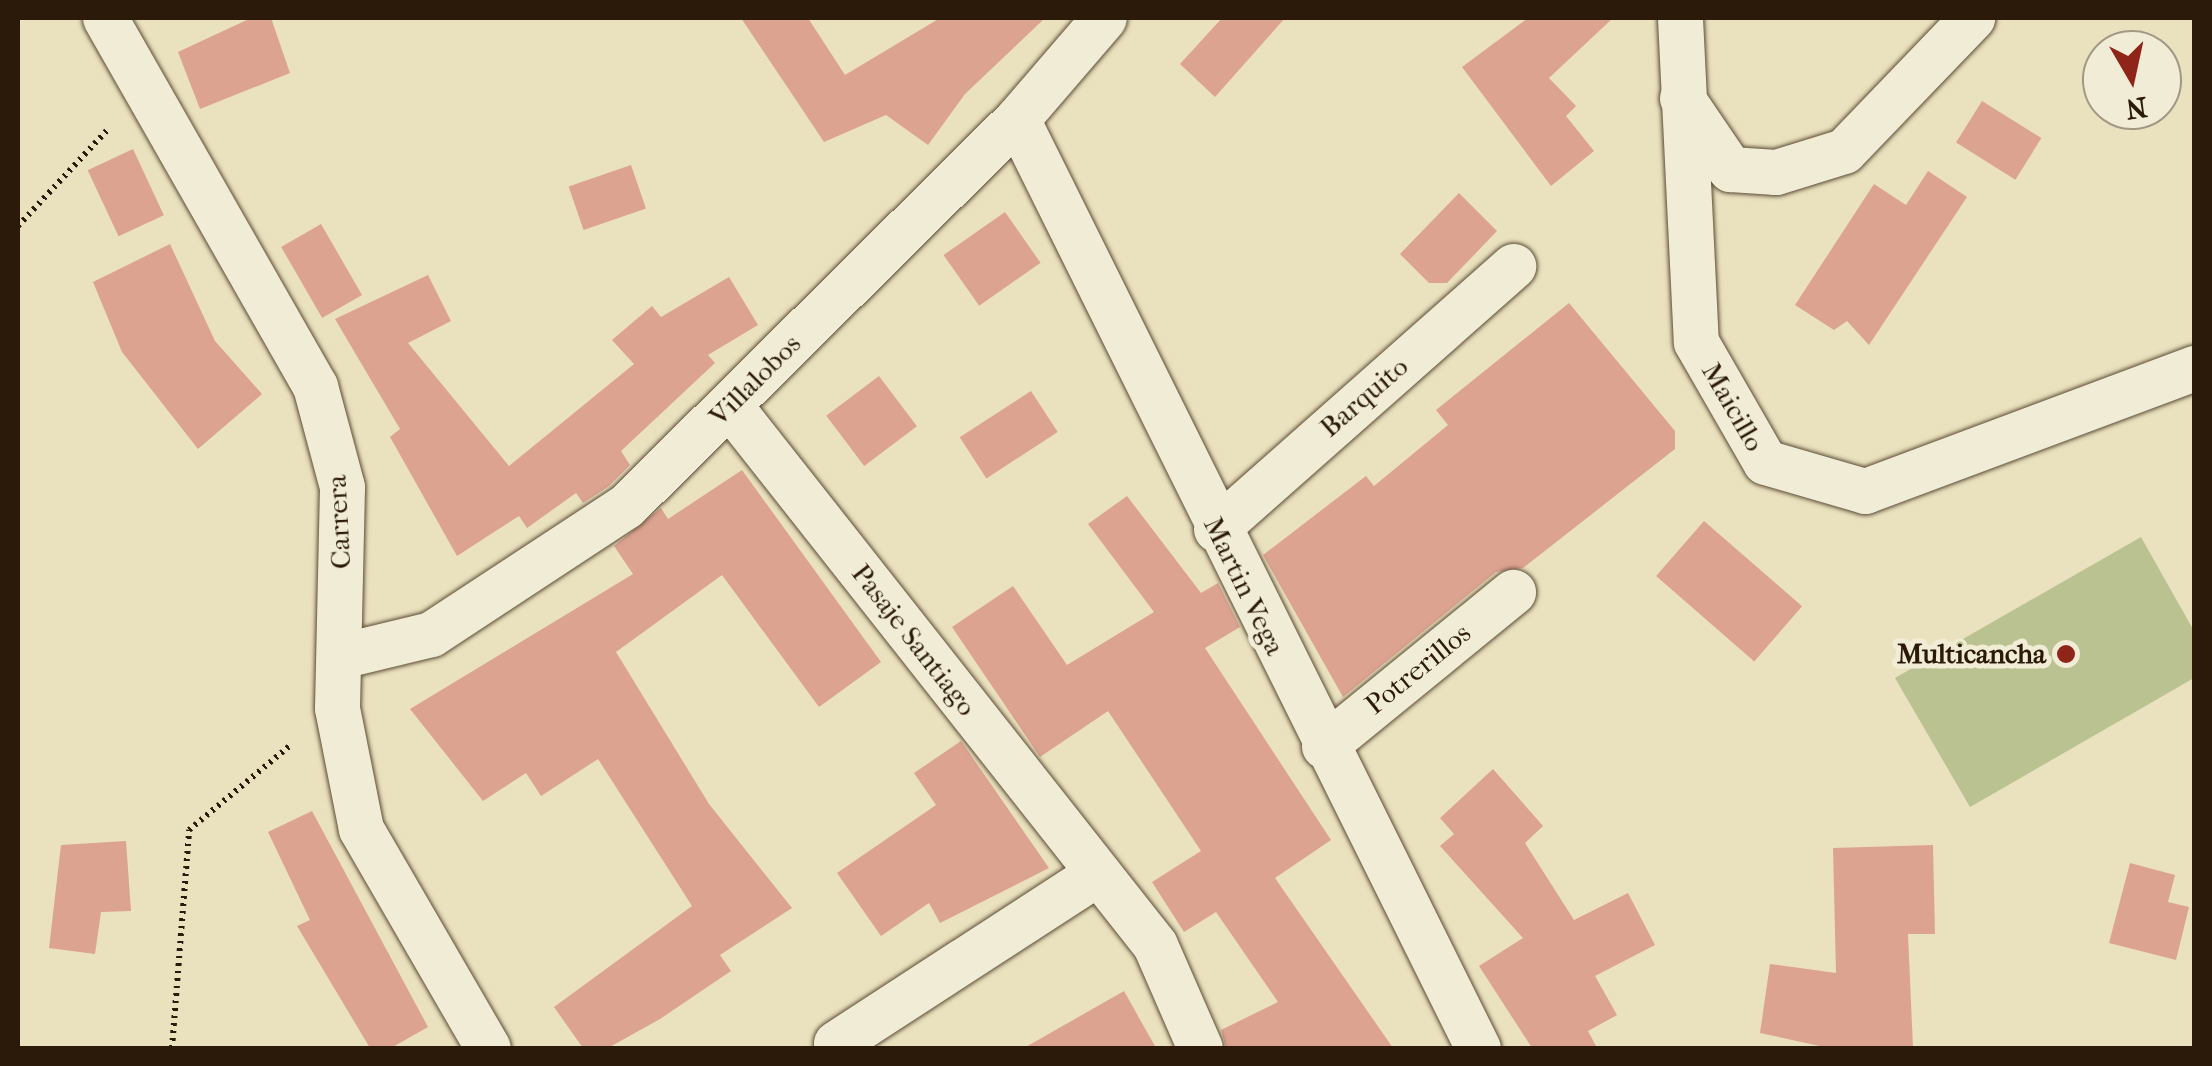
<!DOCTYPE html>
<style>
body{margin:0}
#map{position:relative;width:2212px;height:1066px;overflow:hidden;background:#eae1be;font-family:"IM FELL French Canon",serif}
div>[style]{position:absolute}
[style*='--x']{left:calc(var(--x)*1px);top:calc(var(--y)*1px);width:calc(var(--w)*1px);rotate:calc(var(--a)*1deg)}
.green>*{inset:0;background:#b9c290}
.building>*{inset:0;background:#dda391;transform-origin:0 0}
.path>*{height:6px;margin-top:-3px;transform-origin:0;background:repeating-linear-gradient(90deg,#2b1a09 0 2.5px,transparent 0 7.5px)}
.roads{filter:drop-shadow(0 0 2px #5b4c36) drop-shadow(0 0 2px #5b4c36)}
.minor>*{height:45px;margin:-22.5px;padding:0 22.5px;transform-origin:22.5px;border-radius:22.5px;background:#f1ecd5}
.dots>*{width:28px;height:28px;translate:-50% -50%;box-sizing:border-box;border:5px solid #f1ecd5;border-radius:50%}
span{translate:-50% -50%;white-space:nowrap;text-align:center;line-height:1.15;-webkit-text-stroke:10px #f1ecd5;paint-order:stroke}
.street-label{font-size:28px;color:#2b1a09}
.poi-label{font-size:28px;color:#2b1a09;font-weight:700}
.right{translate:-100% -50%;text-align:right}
.frame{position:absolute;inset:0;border:20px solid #2b1a09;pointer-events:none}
.north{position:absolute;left:2082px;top:30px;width:100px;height:100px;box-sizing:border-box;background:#f1ecd5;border:2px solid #a29883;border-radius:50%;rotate:171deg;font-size:28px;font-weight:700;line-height:40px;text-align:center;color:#2b1a09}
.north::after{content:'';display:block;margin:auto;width:35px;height:45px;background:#8f2418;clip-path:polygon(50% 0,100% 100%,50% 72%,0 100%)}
</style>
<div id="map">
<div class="green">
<i style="clip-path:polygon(2141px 537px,2194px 631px,2194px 678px,1970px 807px,1895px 678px)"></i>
</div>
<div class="building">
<i style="clip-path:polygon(251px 18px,271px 18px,290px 73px,200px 109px,178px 52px)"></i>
<i style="clip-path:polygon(741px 18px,808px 18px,845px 75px,940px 18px,1045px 18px,965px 94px,928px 145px,886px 115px,824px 142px)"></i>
<i style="clip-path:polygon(1222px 18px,1285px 18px,1215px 97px,1180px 64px)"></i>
<i style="clip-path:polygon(1528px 18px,1613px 18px,1549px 78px,1576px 106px,1566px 116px,1594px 151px,1551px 186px,1462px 67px)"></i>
<i style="left:1982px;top:101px;width:70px;height:49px;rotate:32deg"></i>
<i style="left:133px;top:149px;width:73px;height:50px;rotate:65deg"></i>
<i style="left:631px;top:165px;width:46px;height:66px;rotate:71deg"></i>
<i style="clip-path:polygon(1928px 171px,1967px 197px,1869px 345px,1847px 321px,1834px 330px,1795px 305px,1874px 184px,1906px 205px)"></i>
<i style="clip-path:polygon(1459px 193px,1497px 231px,1447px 283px,1429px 283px,1400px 254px)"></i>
<i style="left:1005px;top:212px;width:62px;height:75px;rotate:55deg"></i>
<i style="left:321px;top:224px;width:82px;height:46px;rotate:60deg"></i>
<i style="clip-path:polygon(170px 244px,215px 341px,262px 394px,198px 449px,122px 352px,93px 282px)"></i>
<i style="clip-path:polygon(428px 275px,451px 321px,408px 343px,509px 466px,634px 364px,612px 340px,652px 306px,661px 317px,729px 277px,758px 325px,708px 355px,715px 363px,621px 451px,630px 465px,609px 486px,583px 503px,576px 493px,527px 528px,519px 516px,457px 556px,390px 437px,400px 429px,335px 319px)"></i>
<i style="clip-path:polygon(1569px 303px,1675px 431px,1675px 449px,1523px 568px,1496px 572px,1343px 697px,1263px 555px,1366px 476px,1374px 486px,1448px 425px,1436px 410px)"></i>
<i style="left:879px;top:376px;width:63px;height:66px;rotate:53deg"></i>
<i style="left:1031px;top:391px;width:49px;height:85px;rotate:57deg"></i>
<i style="clip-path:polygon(742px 470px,881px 662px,819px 707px,722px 575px,616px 652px,709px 804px,792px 908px,720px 955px,731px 971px,660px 1019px,608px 1048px,583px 1048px,554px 1007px,692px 906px,598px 759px,541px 796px,526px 773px,483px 801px,410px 709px,633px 574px,614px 546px,661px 508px,668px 519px)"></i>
<i style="clip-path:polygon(1127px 496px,1201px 593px,1218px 583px,1240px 627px,1205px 648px,1331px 840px,1275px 878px,1393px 1048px,1226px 1048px,1221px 1030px,1278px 1002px,1216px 912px,1184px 932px,1152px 882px,1201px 851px,1108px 711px,1040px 757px,952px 627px,1013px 586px,1067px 665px,1154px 612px,1088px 524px)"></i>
<i style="left:1704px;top:521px;width:130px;height:73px;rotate:41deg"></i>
<i style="clip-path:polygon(961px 741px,1049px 868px,940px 923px,929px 903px,881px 936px,837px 873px,936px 805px,914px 773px)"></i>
<i style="clip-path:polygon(1493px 769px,1543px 826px,1525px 843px,1574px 920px,1628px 893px,1655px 945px,1595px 976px,1617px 1015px,1588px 1031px,1597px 1048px,1532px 1048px,1479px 966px,1523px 938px,1440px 846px,1454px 834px,1440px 818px)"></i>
<i style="clip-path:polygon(312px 811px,428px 1027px,391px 1048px,370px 1048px,297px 926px,310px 920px,268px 832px)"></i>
<i style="clip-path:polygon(126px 841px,131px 911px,101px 912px,95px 954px,49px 948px,61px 845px)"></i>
<i style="clip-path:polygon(1933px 845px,1935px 934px,1908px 934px,1913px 1048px,1829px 1048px,1760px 1033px,1770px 964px,1836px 973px,1833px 848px)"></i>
<i style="clip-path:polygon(2130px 863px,2175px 875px,2168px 902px,2189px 907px,2176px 960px,2109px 943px)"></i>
<i style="clip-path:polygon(1124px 991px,1156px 1048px,1024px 1048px)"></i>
</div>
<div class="path">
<i style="--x:18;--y:226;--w:134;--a:-47.1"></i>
<i style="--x:172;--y:1048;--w:219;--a:-85.5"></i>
<i style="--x:189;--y:830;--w:134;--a:-39.9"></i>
</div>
<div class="roads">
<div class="minor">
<i style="--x:105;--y:18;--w:424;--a:60.3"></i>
<i style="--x:315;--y:386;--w:105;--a:75"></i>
<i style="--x:342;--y:487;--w:221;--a:91.3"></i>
<i style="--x:337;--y:708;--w:123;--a:78.8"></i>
<i style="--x:361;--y:829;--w:253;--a:59.9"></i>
<i style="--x:1680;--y:18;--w:324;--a:87.2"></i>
<i style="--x:1696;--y:342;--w:138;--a:60.1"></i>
<i style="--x:1765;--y:462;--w:104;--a:16.2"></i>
<i style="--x:1865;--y:491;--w:351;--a:-20.5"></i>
<i style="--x:1682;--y:98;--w:86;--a:55.9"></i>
<i style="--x:1730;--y:169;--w:46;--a:3.7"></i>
<i style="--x:1776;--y:172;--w:71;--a:-17.2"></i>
<i style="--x:1844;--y:151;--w:185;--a:-46.1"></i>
<i style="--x:1017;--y:119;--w:1037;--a:63.61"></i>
<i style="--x:730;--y:406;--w:686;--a:51.74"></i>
<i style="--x:1155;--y:945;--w:112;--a:66.4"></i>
<i style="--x:1216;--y:529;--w:397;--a:-41.5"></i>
<i style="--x:344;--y:655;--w:89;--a:-13.6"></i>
<i style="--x:431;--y:634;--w:233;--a:-33.3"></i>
<i style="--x:626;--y:506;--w:550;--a:-44.71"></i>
<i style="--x:1017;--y:119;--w:133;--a:-49.3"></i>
<i style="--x:1324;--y:746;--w:244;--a:-39.2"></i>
<i style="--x:836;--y:1043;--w:312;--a:-33"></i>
</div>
</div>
<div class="dots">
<i style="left:2066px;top:654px;background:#8f2418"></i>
</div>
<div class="street-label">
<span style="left:755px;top:380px;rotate:-45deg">Villalobos</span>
<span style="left:1364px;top:397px;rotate:-41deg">Barquito</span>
<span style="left:1733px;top:407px;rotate:60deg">Maicillo</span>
<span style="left:339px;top:522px;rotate:-93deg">Carrera</span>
<span style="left:1244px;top:586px;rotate:64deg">Martin Vega</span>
<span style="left:914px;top:640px;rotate:52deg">Pasaje Santiago</span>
<span style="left:1418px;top:669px;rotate:-39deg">Potrerillos</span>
</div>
<div class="poi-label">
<span class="right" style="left:2046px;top:654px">Multicancha</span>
</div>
<div class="frame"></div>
<div class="north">N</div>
</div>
